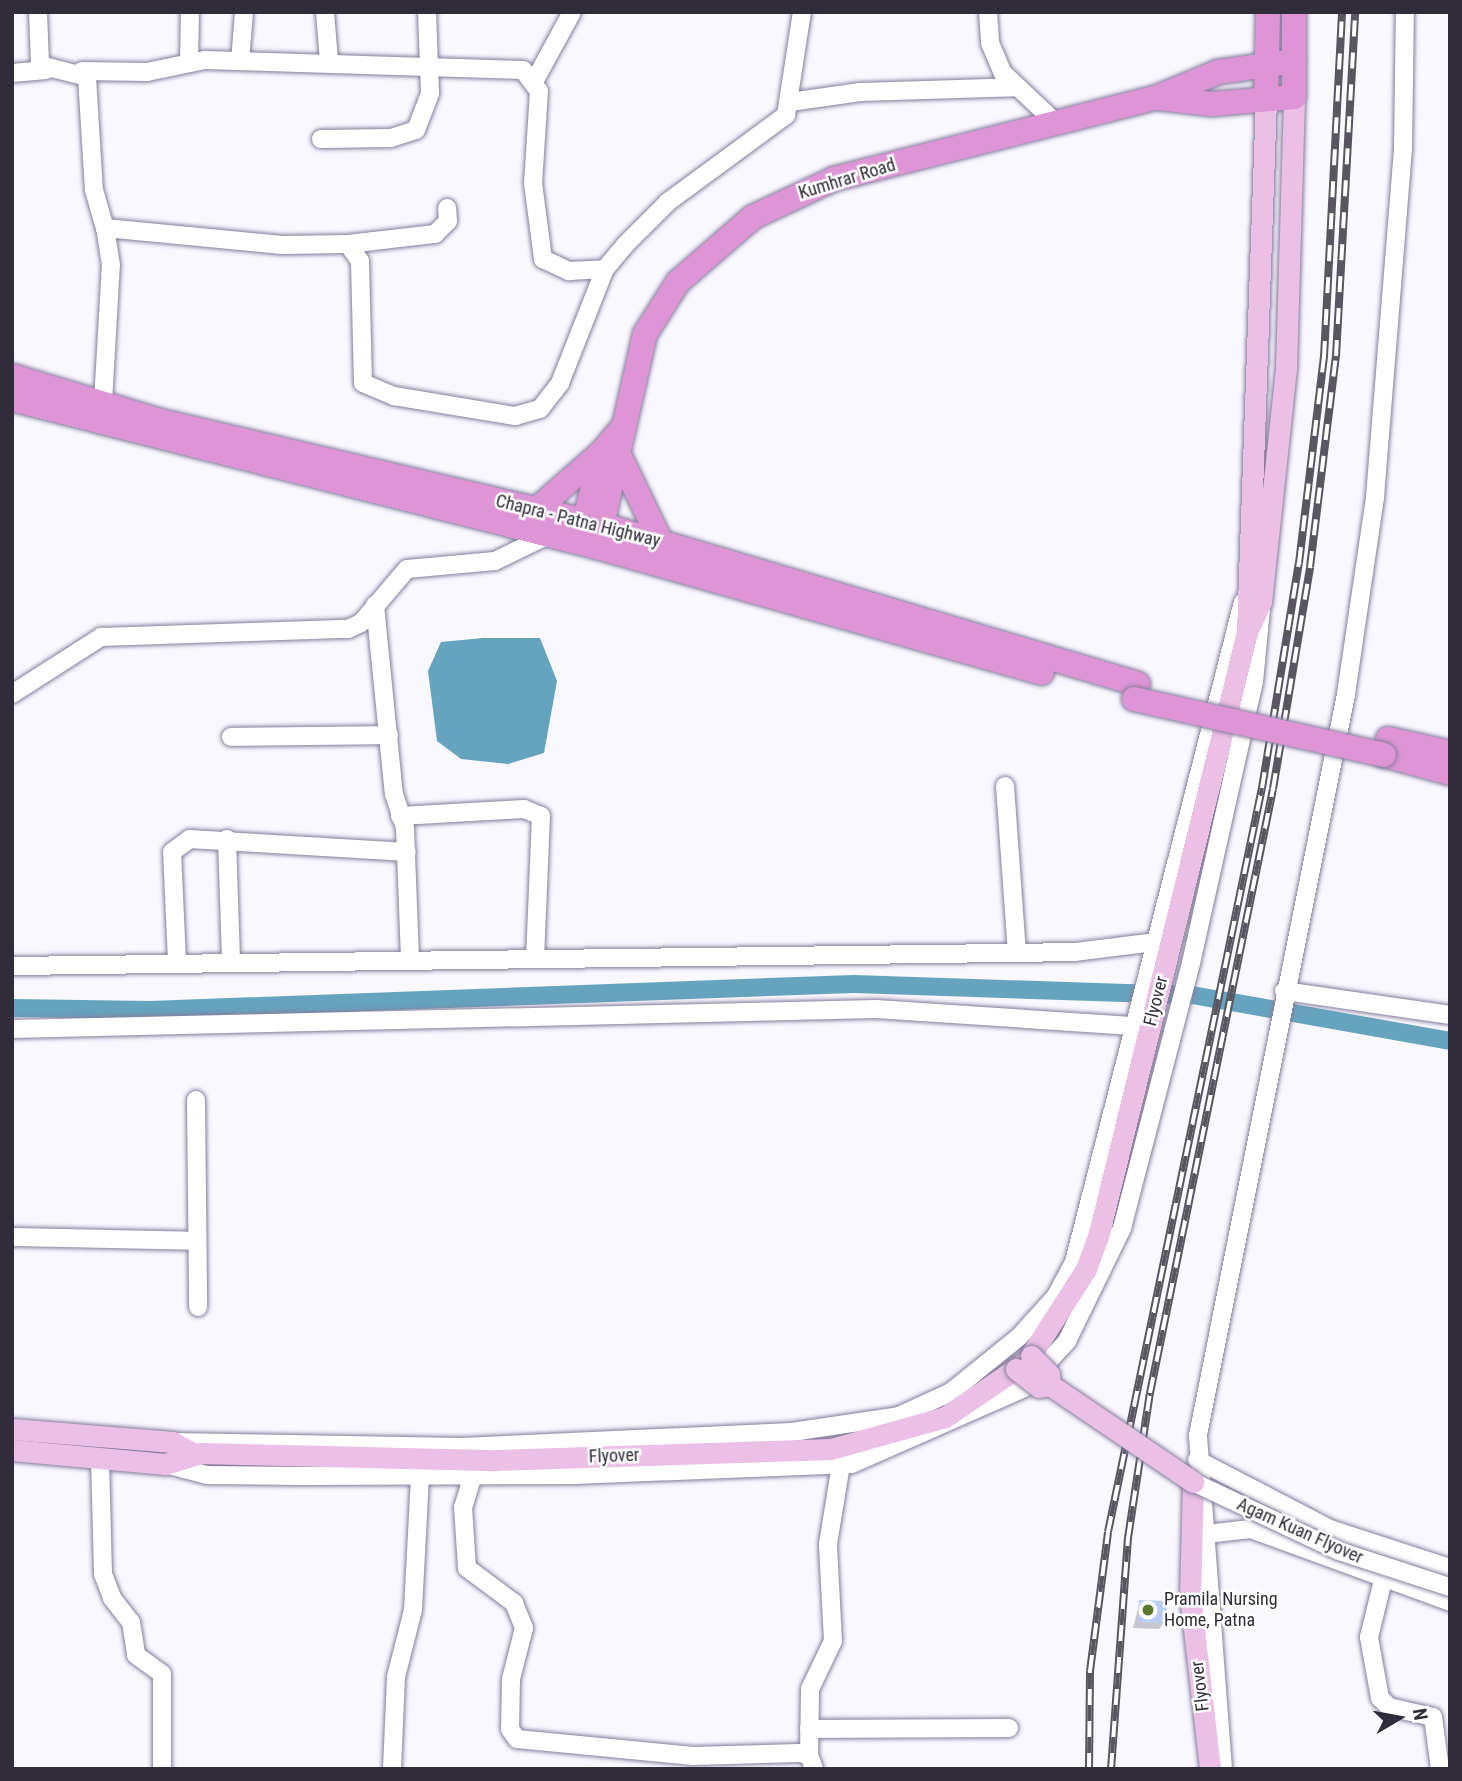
<!DOCTYPE html>
<style>
body{margin:0}
#map{position:relative;width:1462px;height:1781px;overflow:hidden;background:#f9f8ff;font-family:"Roboto Condensed",sans-serif}
div>[style]{position:absolute}
[style*='--x']{left:calc(var(--x)*1px);top:calc(var(--y)*1px);width:calc(var(--w)*1px);rotate:calc(var(--a)*1deg)}
.water>*{inset:0;background:#66a3be}
.shadow>*{inset:0;background:#0003}
.canal>*{height:18px;margin:-9px;padding:0 9px;transform-origin:9px;border-radius:9px;background:#66a3be}
.building>*{inset:0;background:#b9cef6;transform-origin:0 0}
.roads{filter:drop-shadow(0 0 2px #857d9c) drop-shadow(0 0 2px #857d9c)}
.minor>*{height:18px;margin:-9px;padding:0 9px;transform-origin:9px;border-radius:9px;background:#fff}
.major>*{height:21px;margin:-10.5px;padding:0 10.5px;transform-origin:10.5px;border-radius:10.5px;background:#ebbfe6}
.highway>*{height:24px;margin:-12px;padding:0 12px;transform-origin:12px;border-radius:12px;background:#de95d6}
.rail>*{height:8px;margin-top:-4px;transform-origin:0;background:repeating-linear-gradient(90deg,#fff 0 16px,#595661 0 32px);box-sizing:border-box;border-block:2px solid #595661}
.bridges{filter:drop-shadow(0 0 2px #857d9c) drop-shadow(0 0 2px #857d9c)}
.minor-bridge>*{height:18px;margin:-9px;padding:0 9px;transform-origin:9px;border-radius:9px;background:#fff}
.major-bridge>*{height:21px;margin:-10.5px;padding:0 10.5px;transform-origin:10.5px;border-radius:10.5px;background:#ebbfe6}
.highway-bridge>*{height:24px;margin:-12px;padding:0 12px;transform-origin:12px;border-radius:12px;background:#de95d6}
.dots>*{width:19px;height:19px;translate:-50% -50%;box-sizing:border-box;border:4px solid #fff;border-radius:50%}
span{translate:-50% -50%;white-space:nowrap;text-align:center;line-height:1.15;-webkit-text-stroke:5px #fff;paint-order:stroke}
.street-label{font-size:18px;color:#302c39}
.poi-label{font-size:18px;color:#302c39}
.left{translate:0 -50%;text-align:left}
.frame{position:absolute;inset:0;border:14px solid #302c39;pointer-events:none}
.north{position:absolute;left:1364px;top:1683px;width:70px;height:70px;-webkit-text-stroke:5px #fff;paint-order:stroke;rotate:80deg;font-size:19px;font-weight:700;line-height:28px;text-align:center;color:#302c39}
.north::after{content:'';display:block;margin:auto;width:24px;height:32px;background:#302c39;clip-path:polygon(50% 0,100% 100%,50% 72%,0 100%)}
</style>
<div id="map">
<div class="water">
<i style="clip-path:polygon(483px 638px,540px 638px,557px 681px,544px 753px,508px 764px,461px 759px,437px 741px,428px 671px,441px 642px)"></i>
</div>
<div class="shadow">
<i style="clip-path:polygon(1140px 1601px,1164px 1623px,1159px 1629px,1133px 1628px)"></i>
</div>
<div class="canal">
<i style="--x:12;--y:1008;--w:138;--a:0.8"></i>
<i style="--x:150;--y:1010;--w:704;--a:-2.12"></i>
<i style="--x:854;--y:984;--w:338;--a:1.9"></i>
<i style="--x:1192;--y:995;--w:262;--a:10.1"></i>
</div>
<div class="building">
<i style="left:1139px;top:1600px;width:28px;height:22px;rotate:2deg"></i>
</div>
<div class="roads">
<div class="minor">
<i style="--x:38;--y:12;--w:53;--a:87.8"></i>
<i style="--x:40;--y:65;--w:49;--a:14.3"></i>
<i style="--x:87;--y:77;--w:113;--a:86.5"></i>
<i style="--x:94;--y:190;--w:40;--a:74"></i>
<i style="--x:325;--y:12;--w:49;--a:85.3"></i>
<i style="--x:988;--y:12;--w:31;--a:86"></i>
<i style="--x:990;--y:43;--w:33;--a:67"></i>
<i style="--x:1003;--y:73;--w:71;--a:43.3"></i>
<i style="--x:240;--y:61;--w:49;--a:-85.3"></i>
<i style="--x:189;--y:63;--w:51;--a:-88.9"></i>
<i style="--x:82;--y:71;--w:65;--a:0.9"></i>
<i style="--x:147;--y:72;--w:59;--a:-11.7"></i>
<i style="--x:205;--y:60;--w:318;--a:1.8"></i>
<i style="--x:523;--y:70;--w:26;--a:53"></i>
<i style="--x:539;--y:91;--w:92;--a:93.7"></i>
<i style="--x:533;--y:183;--w:77;--a:82.5"></i>
<i style="--x:543;--y:259;--w:29;--a:25"></i>
<i style="--x:569;--y:271;--w:36;--a:-3"></i>
<i style="--x:12;--y:73;--w:34;--a:-5"></i>
<i style="--x:535;--y:80;--w:77;--a:-61.4"></i>
<i style="--x:790;--y:102;--w:71;--a:-8.1"></i>
<i style="--x:860;--y:92;--w:155;--a:-1.8"></i>
<i style="--x:321;--y:139;--w:70;--a:-0.8"></i>
<i style="--x:391;--y:138;--w:26;--a:-18"></i>
<i style="--x:416;--y:130;--w:40;--a:-69"></i>
<i style="--x:430;--y:93;--w:81;--a:-92.1"></i>
<i style="--x:348;--y:244;--w:88;--a:-6.6"></i>
<i style="--x:435;--y:234;--w:18;--a:-45"></i>
<i style="--x:448;--y:221;--w:13;--a:-94"></i>
<i style="--x:103;--y:402;--w:137;--a:-86.7"></i>
<i style="--x:111;--y:265;--w:37;--a:-99"></i>
<i style="--x:105;--y:228;--w:178;--a:5.5"></i>
<i style="--x:282;--y:245;--w:66;--a:-0.9"></i>
<i style="--x:348;--y:244;--w:21;--a:55"></i>
<i style="--x:360;--y:261;--w:122;--a:88.6"></i>
<i style="--x:363;--y:383;--w:34;--a:23"></i>
<i style="--x:394;--y:396;--w:123;--a:9.4"></i>
<i style="--x:515;--y:416;--w:26;--a:-16"></i>
<i style="--x:540;--y:409;--w:33;--a:-52"></i>
<i style="--x:560;--y:383;--w:123;--a:-68.5"></i>
<i style="--x:605;--y:269;--w:31;--a:-50"></i>
<i style="--x:625;--y:245;--w:61;--a:-45"></i>
<i style="--x:668;--y:202;--w:147;--a:-36.4"></i>
<i style="--x:786;--y:115;--w:104;--a:-81.2"></i>
<i style="--x:375;--y:605;--w:190;--a:84.3"></i>
<i style="--x:394;--y:794;--w:36;--a:72"></i>
<i style="--x:405;--y:828;--w:133;--a:87.8"></i>
<i style="--x:12;--y:694;--w:106;--a:-32.6"></i>
<i style="--x:101;--y:637;--w:247;--a:-1.9"></i>
<i style="--x:348;--y:629;--w:14;--a:-25"></i>
<i style="--x:361;--y:623;--w:71;--a:-49.6"></i>
<i style="--x:407;--y:569;--w:88;--a:-5.2"></i>
<i style="--x:495;--y:561;--w:59;--a:-26.1"></i>
<i style="--x:231;--y:737;--w:158;--a:-0.7"></i>
<i style="--x:1005;--y:786;--w:166;--a:85.9"></i>
<i style="--x:400;--y:816;--w:124;--a:-3.2"></i>
<i style="--x:524;--y:809;--w:18;--a:22"></i>
<i style="--x:541;--y:816;--w:143;--a:92.4"></i>
<i style="--x:227;--y:839;--w:122;--a:88.1"></i>
<i style="--x:177;--y:961;--w:109;--a:-92.6"></i>
<i style="--x:172;--y:852;--w:22;--a:-36"></i>
<i style="--x:190;--y:839;--w:217;--a:3.4"></i>
<i style="--x:12;--y:966;--w:1063;--a:-0.75"></i>
<i style="--x:1075;--y:952;--w:81;--a:-7.1"></i>
<i style="--x:1284;--y:991;--w:168;--a:8.2"></i>
<i style="--x:12;--y:1029;--w:864;--a:-1.33"></i>
<i style="--x:876;--y:1009;--w:260;--a:3.8"></i>
<i style="--x:196;--y:1100;--w:207;--a:89.4"></i>
<i style="--x:12;--y:1237;--w:184;--a:1.2"></i>
<i style="--x:172;--y:1442;--w:290;--a:1"></i>
<i style="--x:462;--y:1447;--w:330;--a:-2.6"></i>
<i style="--x:792;--y:1432;--w:108;--a:-8.5"></i>
<i style="--x:899;--y:1416;--w:57;--a:-24.8"></i>
<i style="--x:951;--y:1392;--w:87;--a:-39"></i>
<i style="--x:1019;--y:1337;--w:55;--a:-47.9"></i>
<i style="--x:1056;--y:1296;--w:38;--a:-62"></i>
<i style="--x:1074;--y:1262;--w:681;--a:-75.64"></i>
<i style="--x:100;--y:1459;--w:115;--a:88.5"></i>
<i style="--x:103;--y:1574;--w:26;--a:69"></i>
<i style="--x:112;--y:1598;--w:31;--a:52"></i>
<i style="--x:131;--y:1622;--w:33;--a:81"></i>
<i style="--x:136;--y:1655;--w:32;--a:36"></i>
<i style="--x:162;--y:1674;--w:95;--a:90"></i>
<i style="--x:1197;--y:1460;--w:150;--a:27.4"></i>
<i style="--x:1330;--y:1529;--w:126;--a:18"></i>
<i style="--x:165;--y:1464;--w:43;--a:14.7"></i>
<i style="--x:207;--y:1475;--w:94;--a:0.6"></i>
<i style="--x:301;--y:1476;--w:274;--a:-0.2"></i>
<i style="--x:575;--y:1475;--w:277;--a:-2.3"></i>
<i style="--x:852;--y:1464;--w:188;--a:-23.8"></i>
<i style="--x:1024;--y:1388;--w:64;--a:-47.5"></i>
<i style="--x:1067;--y:1341;--w:126;--a:-64"></i>
<i style="--x:1122;--y:1228;--w:274;--a:-75.4"></i>
<i style="--x:1191;--y:963;--w:288;--a:-77.4"></i>
<i style="--x:1254;--y:682;--w:73;--a:-84.5"></i>
<i style="--x:473;--y:1475;--w:34;--a:107"></i>
<i style="--x:463;--y:1507;--w:61;--a:86.2"></i>
<i style="--x:467;--y:1568;--w:59;--a:36.7"></i>
<i style="--x:514;--y:1603;--w:27;--a:68"></i>
<i style="--x:524;--y:1628;--w:53;--a:104.3"></i>
<i style="--x:511;--y:1679;--w:50;--a:91.1"></i>
<i style="--x:510;--y:1729;--w:12;--a:55"></i>
<i style="--x:517;--y:1739;--w:177;--a:5.5"></i>
<i style="--x:693;--y:1756;--w:106;--a:-1.6"></i>
<i style="--x:799;--y:1753;--w:10;--a:11"></i>
<i style="--x:809;--y:1755;--w:15;--a:70"></i>
<i style="--x:1206;--y:1534;--w:45;--a:-6.3"></i>
<i style="--x:1251;--y:1529;--w:212;--a:20.1"></i>
<i style="--x:1383;--y:1580;--w:59;--a:103.8"></i>
<i style="--x:1369;--y:1637;--w:62;--a:79.8"></i>
<i style="--x:1380;--y:1698;--w:13;--a:45"></i>
<i style="--x:1389;--y:1707;--w:45;--a:12.8"></i>
<i style="--x:1433;--y:1717;--w:52;--a:82.3"></i>
<i style="--x:809;--y:1729;--w:200;--a:-0.3"></i>
<i style="--x:809;--y:1755;--w:66;--a:-89.1"></i>
<i style="--x:810;--y:1689;--w:53;--a:-64.4"></i>
<i style="--x:833;--y:1641;--w:97;--a:-93"></i>
<i style="--x:828;--y:1544;--w:80;--a:-80.7"></i>
<i style="--x:392;--y:1769;--w:92;--a:-87.5"></i>
<i style="--x:396;--y:1677;--w:69;--a:-75.8"></i>
<i style="--x:413;--y:1610;--w:134;--a:-87"></i>
<i style="--x:1223;--y:1769;--w:335;--a:-94.3"></i>
<i style="--x:1198;--y:1435;--w:756;--a:-78.7"></i>
<i style="--x:1346;--y:694;--w:199;--a:-81.6"></i>
<i style="--x:1375;--y:497;--w:350;--a:-85.4"></i>
<i style="--x:1403;--y:148;--w:136;--a:-89.2"></i>
</div>
<div class="major">
<i style="--x:1247;--y:632;--w:533;--a:-87.96"></i>
<i style="--x:12;--y:1429;--w:161;--a:4.6"></i>
<i style="--x:172;--y:1442;--w:24;--a:28"></i>
<i style="--x:12;--y:1450;--w:154;--a:5.2"></i>
<i style="--x:165;--y:1464;--w:37;--a:-17"></i>
<i style="--x:200;--y:1453;--w:297;--a:1.4"></i>
<i style="--x:497;--y:1460;--w:334;--a:-1.9"></i>
<i style="--x:831;--y:1449;--w:118;--a:-15.7"></i>
<i style="--x:945;--y:1417;--w:99;--a:-34.3"></i>
<i style="--x:1027;--y:1361;--w:109;--a:-57.3"></i>
<i style="--x:1086;--y:1269;--w:38;--a:-70"></i>
<i style="--x:1099;--y:1233;--w:619;--a:-76.17"></i>
<i style="--x:1247;--y:632;--w:33;--a:-65"></i>
<i style="--x:1261;--y:602;--w:235;--a:-83.9"></i>
<i style="--x:1286;--y:368;--w:271;--a:-88.3"></i>
<i style="--x:1193;--y:1482;--w:113;--a:91.5"></i>
<i style="--x:1190;--y:1595;--w:175;--a:83.4"></i>
</div>
<div class="highway">
<i style="--x:1159;--y:98;--w:53;--a:6.5"></i>
<i style="--x:1212;--y:104;--w:82;--a:-4.9"></i>
<i style="--x:1294;--y:97;--w:85;--a:-90"></i>
<i style="--x:1266;--y:99;--w:87;--a:-88.7"></i>
<i style="--x:12;--y:376;--w:155;--a:16.9"></i>
<i style="--x:160;--y:421;--w:455;--a:13.2"></i>
<i style="--x:603;--y:525;--w:558;--a:16.55"></i>
<i style="--x:12;--y:399;--w:603;--a:14.2"></i>
<i style="--x:597;--y:547;--w:462;--a:15.8"></i>
<i style="--x:621;--y:459;--w:92;--a:64.3"></i>
<i style="--x:537;--y:509;--w:86;--a:-41.2"></i>
<i style="--x:581;--y:534;--w:85;--a:-75.6"></i>
<i style="--x:602;--y:452;--w:30;--a:-50"></i>
<i style="--x:599;--y:538;--w:209;--a:-77.3"></i>
<i style="--x:645;--y:334;--w:62;--a:-57.6"></i>
<i style="--x:678;--y:282;--w:99;--a:-40.9"></i>
<i style="--x:753;--y:217;--w:89;--a:-25.1"></i>
<i style="--x:834;--y:179;--w:331;--a:-14.2"></i>
<i style="--x:1155;--y:98;--w:68;--a:-22.4"></i>
<i style="--x:1218;--y:72;--w:77;--a:-8.2"></i>
<i style="--x:1388;--y:739;--w:64;--a:12.7"></i>
<i style="--x:1384;--y:755;--w:68;--a:15.3"></i>
</div>
</div>
<div class="rail">
<i style="--x:1089;--y:1769;--w:98;--a:-89.4"></i>
<i style="--x:1090;--y:1671;--w:140;--a:-82.6"></i>
<i style="--x:1108;--y:1532;--w:760;--a:-78.31"></i>
<i style="--x:1262;--y:788;--w:228;--a:-80.7"></i>
<i style="--x:1299;--y:563;--w:208;--a:-83.1"></i>
<i style="--x:1324;--y:357;--w:345;--a:-87"></i>
<i style="--x:1111;--y:1769;--w:232;--a:-85.8"></i>
<i style="--x:1128;--y:1538;--w:147;--a:-81.4"></i>
<i style="--x:1150;--y:1393;--w:616;--a:-78.49"></i>
<i style="--x:1273;--y:789;--w:225;--a:-80.5"></i>
<i style="--x:1310;--y:567;--w:213;--a:-83"></i>
<i style="--x:1336;--y:356;--w:345;--a:-86.8"></i>
</div>
<div class="bridges">
<div class="minor-bridge">
<i style="--x:1193;--y:1482;--w:161;--a:25.3"></i>
<i style="--x:1339;--y:1551;--w:117;--a:18"></i>
</div>
<div class="major-bridge">
<i style="--x:1031;--y:1356;--w:25;--a:45"></i>
<i style="--x:1049;--y:1374;--w:11;--a:85"></i>
<i style="--x:1016;--y:1369;--w:29;--a:38"></i>
<i style="--x:1039;--y:1387;--w:11;--a:-10"></i>
<i style="--x:1050;--y:1385;--w:173;--a:34.1"></i>
</div>
<div class="highway-bridge">
<i style="--x:1134;--y:699;--w:256;--a:12.6"></i>
</div>
</div>
<div class="dots">
<i style="left:1148px;top:1610px;background:#5c782c"></i>
</div>
<div class="street-label">
<span style="left:847px;top:179px;rotate:-17deg">Kumhrar Road</span>
<span style="left:578px;top:521px;rotate:14deg">Chapra - Patna Highway</span>
<span style="left:1156px;top:1001px;rotate:-76deg">Flyover</span>
<span style="left:614px;top:1456px;rotate:-2deg">Flyover</span>
<span style="left:1300px;top:1531px;rotate:24deg">Agam Kuan Flyover</span>
<span style="left:1200px;top:1686px;rotate:-97deg">Flyover</span>
</div>
<div class="poi-label">
<span class="left" style="left:1164px;top:1610px">Pramila Nursing<br>Home, Patna</span>
</div>
<div class="frame"></div>
<div class="north">N</div>
</div>
